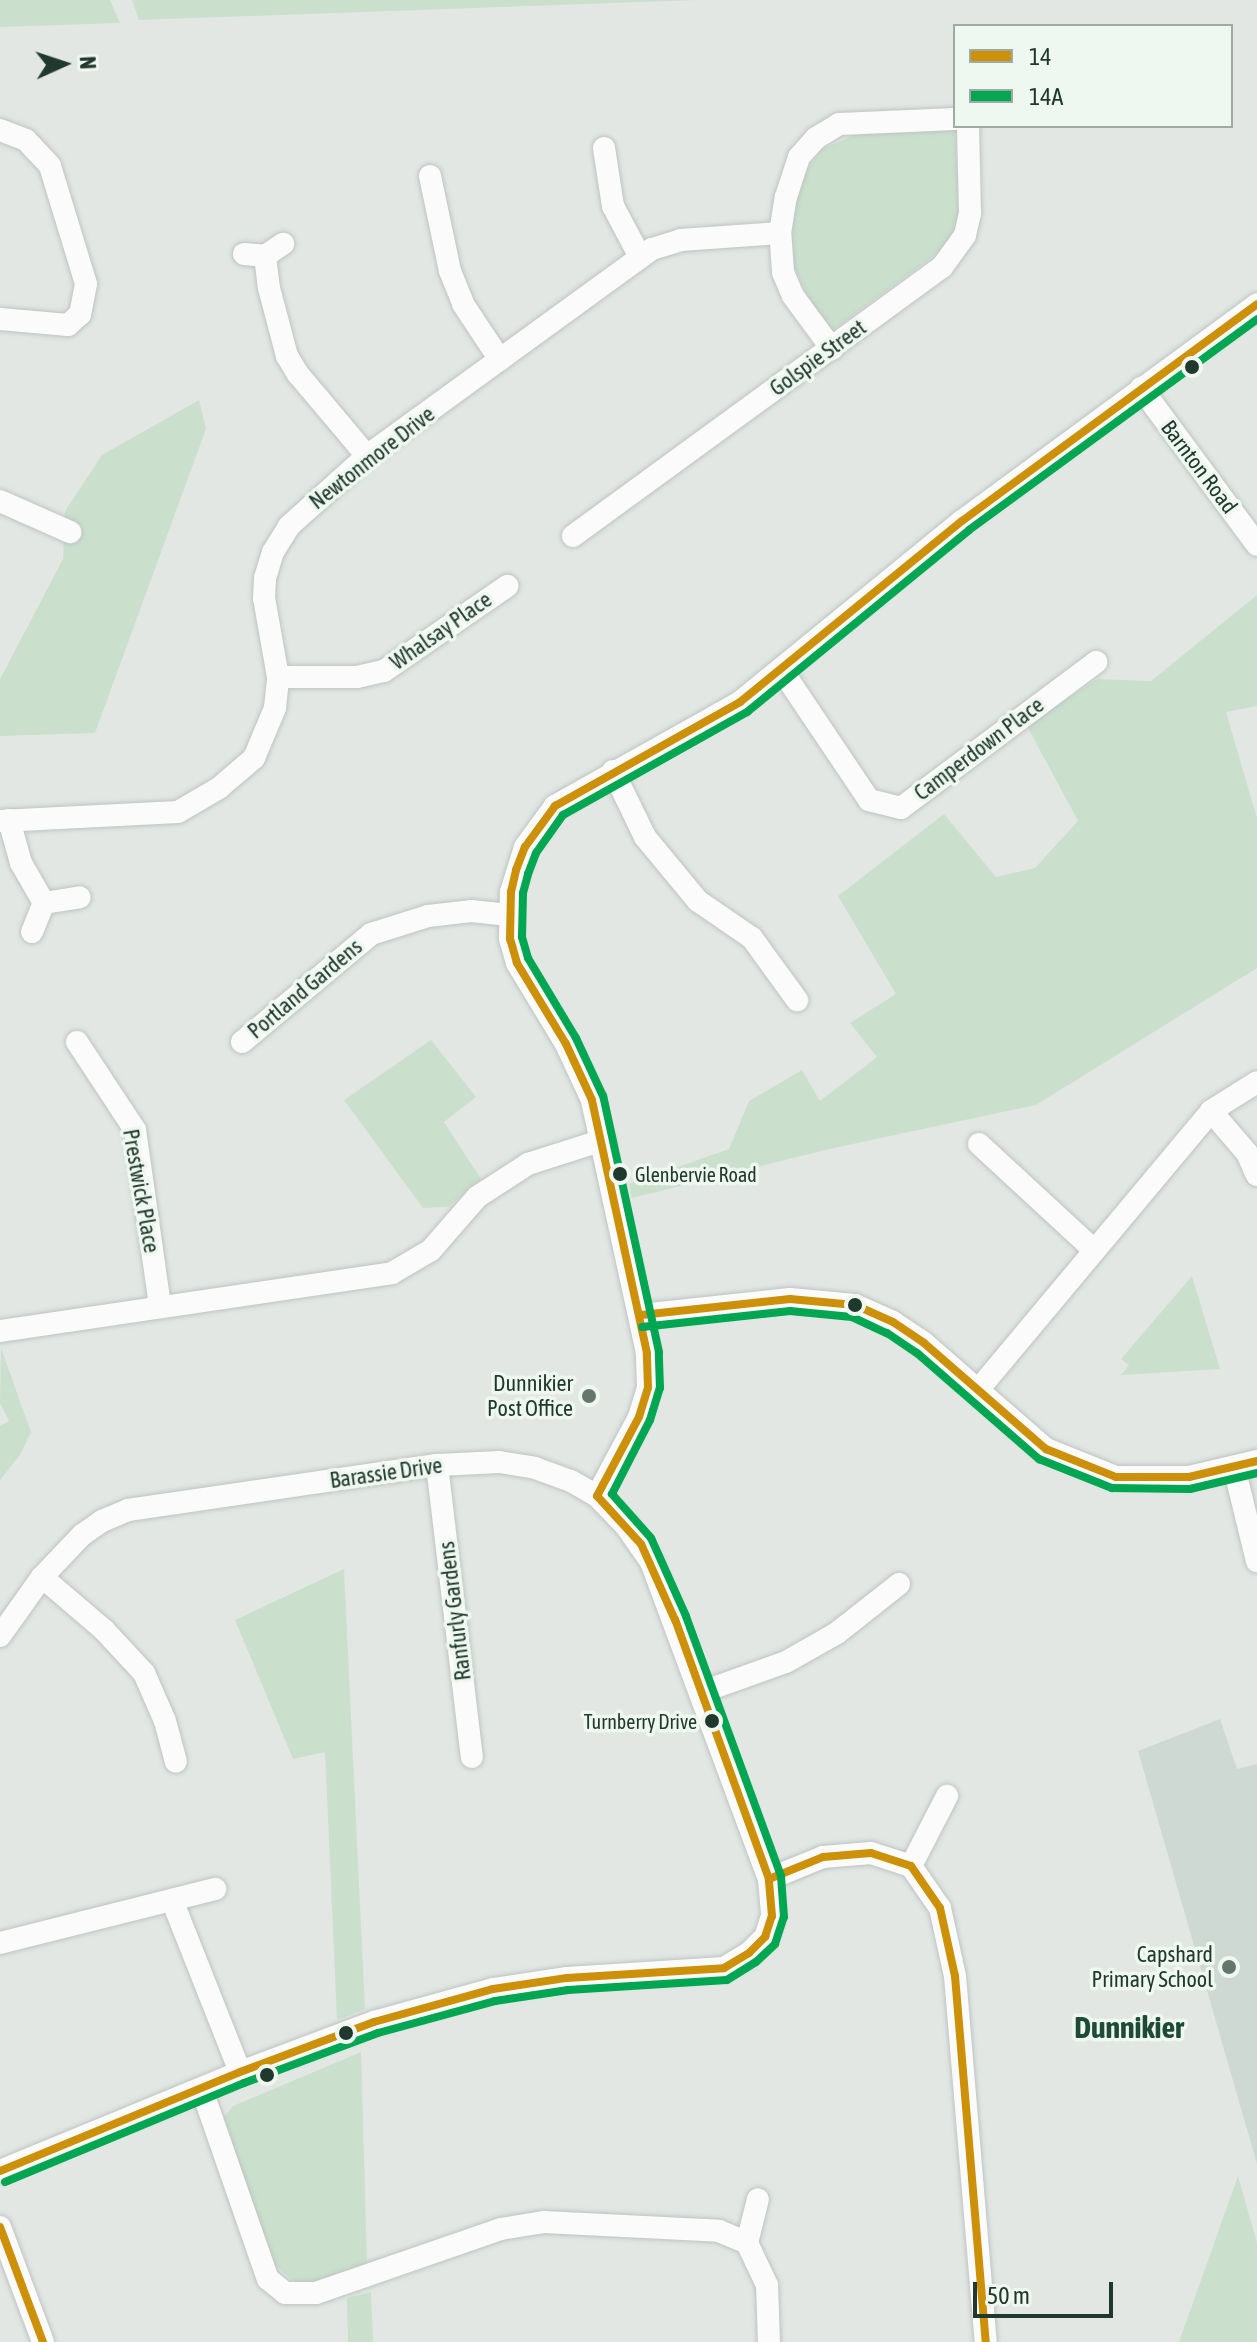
<!DOCTYPE html>
<style>
body{margin:0}
#map{position:relative;width:1257px;height:2342px;overflow:hidden;background:#e2e7e4;font-family:"Asap Condensed",sans-serif}
div>[style]{position:absolute}
[style*='--x']{left:calc(var(--x)*1px);top:calc(var(--y)*1px);width:calc(var(--w)*1px);rotate:calc(var(--a)*1deg)}
.built>*{inset:0;background:#cfd9d3}
.green>*{inset:0;background:#cae0cd}
.roads{filter:drop-shadow(0 0 2px #bfc4c1) drop-shadow(0 0 2px #bfc4c1)}
.minor>*{height:22px;margin:-11px;padding:0 11px;transform-origin:11px;border-radius:11px;background:#fbfbfb}
.bus-1>*{height:8px;margin:-4px;padding:0 4px;transform-origin:4px;border-radius:4px;background:#cc9009}
.bus-2>*{height:8px;margin:-4px;padding:0 4px;transform-origin:4px;border-radius:4px;background:#00a651}
.dots>*{width:22px;height:22px;translate:-50% -50%;box-sizing:border-box;border:4px solid #eff7f1;border-radius:50%}
span{translate:-50% -50%;white-space:nowrap;text-align:center;line-height:1.15;-webkit-text-stroke:7px #eff7f1;paint-order:stroke}
.bus-label{font-size:20px;color:#20392e}
.left{translate:0 -50%;text-align:left}
.right{translate:-100% -50%;text-align:right}
.street-label{font-size:22px;color:#20392e}
.poi-label{font-size:22px;color:#20392e}
.district-label{font-size:30px;color:#1d4b38;font-weight:700}
.legend{position:absolute;left:953px;top:24px;width:280px;height:104px;box-sizing:border-box;background:#eff7f1;border:2px solid #9caba3;margin:0;padding:10px 14px;list-style:none;font-size:24px;color:#20392e}
.legend li{display:flex;align-items:center;gap:16px;height:40px}
.legend b{width:40px;border:2px solid #9caba3}
.north{position:absolute;left:24px;top:24px;width:80px;height:80px;-webkit-text-stroke:6px #eff7f1;paint-order:stroke;rotate:87deg;font-size:22px;font-weight:700;line-height:32px;text-align:center;color:#20392e}
.north::after{content:'';display:block;margin:auto;width:28px;height:36px;background:#20392e;clip-path:polygon(50% 0,100% 100%,50% 72%,0 100%)}
.scale{position:absolute;left:973px;top:2282px;width:140px;height:36px;box-sizing:border-box;border:4px solid #20392e;border-top:0;padding-left:10px;font-size:24px;line-height:28px;white-space:nowrap;color:#20392e;-webkit-text-stroke:6px #eff7f1;paint-order:stroke}
</style>
<div id="map">
<div class="built">
<i style="clip-path:polygon(1220px 1719px,1237px 1769px,1257px 1764px,1257px 2164px,1138px 1751px)"></i>
</div>
<div class="green">
<i style="clip-path:polygon(0 0,110px 0,120px 23px,0 27px)"></i>
<i style="clip-path:polygon(132px 0,698px 0,139px 20px)"></i>
<i style="clip-path:polygon(955px 127px,959px 217px,949px 245px,833px 330px,808px 298px,790px 257px,798px 181px,823px 149px,856px 134px)"></i>
<i style="clip-path:polygon(199px 400px,206px 429px,95px 733px,0 736px,0 679px,63px 559px,65px 511px,102px 455px)"></i>
<i style="clip-path:polygon(1257px 595px,1257px 706px,1226px 712px,1257px 818px,1257px 968px,1036px 1105px,834px 1148px,632px 1198px,629px 1184px,729px 1149px,749px 1101px,802px 1070px,820px 1101px,877px 1057px,850px 1023px,896px 994px,838px 896px,944px 814px,996px 877px,1035px 868px,1078px 821px,1027px 726px,1097px 679px,1151px 681px)"></i>
<i style="clip-path:polygon(431px 1040px,476px 1097px,444px 1122px,481px 1179px,448px 1207px,423px 1208px,344px 1100px)"></i>
<i style="clip-path:polygon(1192px 1276px,1220px 1369px,1121px 1375px,1129px 1365px,1121px 1359px)"></i>
<i style="clip-path:polygon(1px 1348px,31px 1432px,20px 1455px,0 1480px,0 1426px,9px 1421px,0 1403px)"></i>
<i style="clip-path:polygon(344px 1569px,365px 2009px,337px 2020px,325px 1752px,293px 1759px,235px 1620px)"></i>
<i style="clip-path:polygon(361px 2052px,367px 2266px,309px 2287px,291px 2279px,275px 2265px,220px 2122px,233px 2106px)"></i>
<i style="clip-path:polygon(1238px 2176px,1257px 2243px,1257px 2342px,1179px 2342px)"></i>
<i style="clip-path:polygon(371px 2292px,373px 2342px,348px 2342px,347px 2298px)"></i>
</div>
<div class="roads">
<div class="minor">
<i style="--x:0;--y:130;--w:28;--a:21"></i>
<i style="--x:26;--y:140;--w:35;--a:47"></i>
<i style="--x:50;--y:166;--w:123;--a:73"></i>
<i style="--x:86;--y:284;--w:31;--a:101"></i>
<i style="--x:80;--y:314;--w:16;--a:137"></i>
<i style="--x:68;--y:325;--w:68;--a:-175"></i>
<i style="--x:604;--y:148;--w:59;--a:81.2"></i>
<i style="--x:613;--y:206;--w:58;--a:62.1"></i>
<i style="--x:430;--y:176;--w:97;--a:78.1"></i>
<i style="--x:450;--y:271;--w:35;--a:68"></i>
<i style="--x:463;--y:304;--w:67;--a:56.5"></i>
<i style="--x:244;--y:254;--w:21;--a:5"></i>
<i style="--x:265;--y:256;--w:32;--a:83"></i>
<i style="--x:269;--y:288;--w:70;--a:75.2"></i>
<i style="--x:287;--y:356;--w:21;--a:59"></i>
<i style="--x:298;--y:374;--w:107;--a:49.9"></i>
<i style="--x:265;--y:256;--w:22;--a:-34"></i>
<i style="--x:832;--y:349;--w:66;--a:-126.3"></i>
<i style="--x:793;--y:296;--w:26;--a:-113"></i>
<i style="--x:783;--y:272;--w:39;--a:-94"></i>
<i style="--x:780;--y:233;--w:36;--a:-81"></i>
<i style="--x:786;--y:197;--w:42;--a:-72"></i>
<i style="--x:799;--y:157;--w:25;--a:-48"></i>
<i style="--x:816;--y:138;--w:27;--a:-31"></i>
<i style="--x:839;--y:124;--w:116;--a:-2.5"></i>
<i style="--x:1141;--y:388;--w:195;--a:53.5"></i>
<i style="--x:0;--y:501;--w:77;--a:23.9"></i>
<i style="--x:573;--y:536;--w:457;--a:-36.1"></i>
<i style="--x:942;--y:267;--w:39;--a:-54"></i>
<i style="--x:965;--y:235;--w:23;--a:-77"></i>
<i style="--x:970;--y:213;--w:87;--a:-91.3"></i>
<i style="--x:781;--y:669;--w:158;--a:56.1"></i>
<i style="--x:869;--y:800;--w:33;--a:14"></i>
<i style="--x:901;--y:808;--w:244;--a:-36.8"></i>
<i style="--x:278;--y:677;--w:79;--a:0"></i>
<i style="--x:357;--y:677;--w:28;--a:-13"></i>
<i style="--x:384;--y:671;--w:150;--a:-34.6"></i>
<i style="--x:613;--y:771;--w:73;--a:64.1"></i>
<i style="--x:645;--y:837;--w:83;--a:50.4"></i>
<i style="--x:698;--y:901;--w:65;--a:34.4"></i>
<i style="--x:752;--y:938;--w:77;--a:54"></i>
<i style="--x:9;--y:820;--w:45;--a:74.4"></i>
<i style="--x:21;--y:863;--w:46;--a:60.1"></i>
<i style="--x:0;--y:821;--w:178;--a:-2.9"></i>
<i style="--x:178;--y:812;--w:48;--a:-30.3"></i>
<i style="--x:219;--y:788;--w:46;--a:-40.6"></i>
<i style="--x:254;--y:758;--w:54;--a:-67.2"></i>
<i style="--x:275;--y:708;--w:31;--a:-84"></i>
<i style="--x:278;--y:677;--w:80;--a:-100"></i>
<i style="--x:264;--y:598;--w:20;--a:-87"></i>
<i style="--x:265;--y:578;--w:27;--a:-73"></i>
<i style="--x:273;--y:552;--w:31;--a:-58"></i>
<i style="--x:289;--y:526;--w:105;--a:-41.9"></i>
<i style="--x:367;--y:456;--w:352;--a:-36"></i>
<i style="--x:652;--y:249;--w:30;--a:-17"></i>
<i style="--x:681;--y:240;--w:99;--a:-4"></i>
<i style="--x:32;--y:932;--w:31;--a:-68"></i>
<i style="--x:44;--y:903;--w:36;--a:-9"></i>
<i style="--x:77;--y:1042;--w:105;--a:56.6"></i>
<i style="--x:135;--y:1130;--w:178;--a:81.9"></i>
<i style="--x:242;--y:1042;--w:168;--a:-39.9"></i>
<i style="--x:371;--y:934;--w:60;--a:-17.5"></i>
<i style="--x:428;--y:916;--w:43;--a:-6.6"></i>
<i style="--x:471;--y:911;--w:38;--a:6"></i>
<i style="--x:1211;--y:1111;--w:55;--a:49.4"></i>
<i style="--x:1247;--y:1153;--w:24;--a:66"></i>
<i style="--x:979;--y:1144;--w:156;--a:42.7"></i>
<i style="--x:641;--y:1315;--w:150;--a:-6.1"></i>
<i style="--x:790;--y:1299;--w:65;--a:5.3"></i>
<i style="--x:855;--y:1305;--w:42;--a:24.1"></i>
<i style="--x:893;--y:1322;--w:37;--a:34"></i>
<i style="--x:924;--y:1343;--w:162;--a:41"></i>
<i style="--x:1046;--y:1449;--w:75;--a:21.8"></i>
<i style="--x:1116;--y:1477;--w:73;--a:0"></i>
<i style="--x:1189;--y:1477;--w:70;--a:-13.2"></i>
<i style="--x:0;--y:1331;--w:396;--a:-8.4"></i>
<i style="--x:392;--y:1273;--w:45;--a:-30.5"></i>
<i style="--x:431;--y:1250;--w:70;--a:-49"></i>
<i style="--x:477;--y:1197;--w:61;--a:-32.9"></i>
<i style="--x:528;--y:1164;--w:79;--a:-17.7"></i>
<i style="--x:978;--y:1390;--w:363;--a:-50.1"></i>
<i style="--x:1211;--y:1111;--w:54;--a:-32.2"></i>
<i style="--x:437;--y:1465;--w:294;--a:83.2"></i>
<i style="--x:1234;--y:1467;--w:97;--a:76.3"></i>
<i style="--x:597;--y:1496;--w:89;--a:-62"></i>
<i style="--x:639;--y:1417;--w:31;--a:-73"></i>
<i style="--x:648;--y:1387;--w:34;--a:-92"></i>
<i style="--x:647;--y:1353;--w:259;--a:-102.3"></i>
<i style="--x:592;--y:1100;--w:62;--a:-114.9"></i>
<i style="--x:566;--y:1044;--w:95;--a:-121.2"></i>
<i style="--x:517;--y:963;--w:25;--a:-106"></i>
<i style="--x:510;--y:939;--w:47;--a:-88.8"></i>
<i style="--x:511;--y:892;--w:47;--a:-72.7"></i>
<i style="--x:525;--y:847;--w:51;--a:-53.8"></i>
<i style="--x:555;--y:806;--w:212;--a:-29.3"></i>
<i style="--x:740;--y:702;--w:286;--a:-39.2"></i>
<i style="--x:962;--y:521;--w:366;--a:-36.3"></i>
<i style="--x:42;--y:1577;--w:82;--a:40.5"></i>
<i style="--x:104;--y:1630;--w:59;--a:47.1"></i>
<i style="--x:144;--y:1673;--w:52;--a:66.4"></i>
<i style="--x:165;--y:1721;--w:42;--a:75"></i>
<i style="--x:0;--y:1636;--w:72;--a:-54.6"></i>
<i style="--x:42;--y:1577;--w:58;--a:-46.4"></i>
<i style="--x:82;--y:1535;--w:24;--a:-35"></i>
<i style="--x:102;--y:1521;--w:28;--a:-23"></i>
<i style="--x:128;--y:1510;--w:312;--a:-8.3"></i>
<i style="--x:437;--y:1465;--w:62;--a:-2.8"></i>
<i style="--x:499;--y:1462;--w:36;--a:9"></i>
<i style="--x:535;--y:1468;--w:38;--a:20"></i>
<i style="--x:571;--y:1481;--w:30;--a:30"></i>
<i style="--x:597;--y:1496;--w:42;--a:46"></i>
<i style="--x:626;--y:1526;--w:44;--a:55.2"></i>
<i style="--x:651;--y:1562;--w:338;--a:69.6"></i>
<i style="--x:769;--y:1879;--w:37;--a:85"></i>
<i style="--x:772;--y:1916;--w:22;--a:108"></i>
<i style="--x:765;--y:1937;--w:23;--a:135"></i>
<i style="--x:749;--y:1953;--w:29;--a:149"></i>
<i style="--x:724;--y:1968;--w:157;--a:176.4"></i>
<i style="--x:567;--y:1978;--w:75;--a:171.5"></i>
<i style="--x:493;--y:1989;--w:123;--a:164.5"></i>
<i style="--x:374;--y:2022;--w:143;--a:159.5"></i>
<i style="--x:240;--y:2072;--w:260;--a:157.6"></i>
<i style="--x:702;--y:1692;--w:89;--a:-19.7"></i>
<i style="--x:786;--y:1662;--w:59;--a:-29.6"></i>
<i style="--x:837;--y:1633;--w:79;--a:-38.3"></i>
<i style="--x:911;--y:1866;--w:79;--a:-62.8"></i>
<i style="--x:769;--y:1879;--w:58;--a:-22.2"></i>
<i style="--x:823;--y:1857;--w:48;--a:-4.8"></i>
<i style="--x:871;--y:1853;--w:42;--a:18"></i>
<i style="--x:911;--y:1866;--w:51;--a:55.4"></i>
<i style="--x:940;--y:1908;--w:70;--a:77.6"></i>
<i style="--x:955;--y:1976;--w:367;--a:85.2"></i>
<i style="--x:172;--y:1900;--w:185;--a:68.4"></i>
<i style="--x:0;--y:1943;--w:222;--a:-14.1"></i>
<i style="--x:202;--y:2090;--w:200;--a:70.8"></i>
<i style="--x:268;--y:2279;--w:22;--a:39"></i>
<i style="--x:285;--y:2293;--w:31;--a:0"></i>
<i style="--x:316;--y:2293;--w:196;--a:-19.1"></i>
<i style="--x:501;--y:2229;--w:44;--a:-9.2"></i>
<i style="--x:544;--y:2222;--w:175;--a:2.9"></i>
<i style="--x:719;--y:2231;--w:30;--a:23"></i>
<i style="--x:747;--y:2243;--w:47;--a:64.5"></i>
<i style="--x:767;--y:2285;--w:57;--a:88"></i>
<i style="--x:0;--y:2227;--w:123;--a:69.5"></i>
<i style="--x:747;--y:2243;--w:45;--a:-76"></i>
</div>
</div>
<div class="bus-1">
<i style="--x:641;--y:1315;--w:150;--a:-6.1"></i>
<i style="--x:790;--y:1299;--w:65;--a:5.3"></i>
<i style="--x:855;--y:1305;--w:42;--a:24.1"></i>
<i style="--x:893;--y:1322;--w:37;--a:34"></i>
<i style="--x:924;--y:1343;--w:162;--a:41"></i>
<i style="--x:1046;--y:1449;--w:75;--a:21.8"></i>
<i style="--x:1116;--y:1477;--w:73;--a:0"></i>
<i style="--x:1189;--y:1477;--w:70;--a:-13.2"></i>
<i style="--x:769;--y:1879;--w:58;--a:-22.2"></i>
<i style="--x:823;--y:1857;--w:48;--a:-4.8"></i>
<i style="--x:871;--y:1853;--w:42;--a:18"></i>
<i style="--x:911;--y:1866;--w:51;--a:55.4"></i>
<i style="--x:940;--y:1908;--w:70;--a:77.6"></i>
<i style="--x:955;--y:1976;--w:367;--a:85.2"></i>
<i style="--x:0;--y:2171;--w:260;--a:-22.4"></i>
<i style="--x:240;--y:2072;--w:143;--a:-20.5"></i>
<i style="--x:374;--y:2022;--w:123;--a:-15.5"></i>
<i style="--x:493;--y:1989;--w:75;--a:-8.5"></i>
<i style="--x:567;--y:1978;--w:157;--a:-3.6"></i>
<i style="--x:724;--y:1968;--w:29;--a:-31"></i>
<i style="--x:749;--y:1953;--w:23;--a:-45"></i>
<i style="--x:765;--y:1937;--w:22;--a:-72"></i>
<i style="--x:772;--y:1916;--w:37;--a:-95"></i>
<i style="--x:769;--y:1879;--w:276;--a:-109.9"></i>
<i style="--x:675;--y:1620;--w:83;--a:-114.1"></i>
<i style="--x:641;--y:1544;--w:65;--a:-132.5"></i>
<i style="--x:597;--y:1496;--w:89;--a:-62"></i>
<i style="--x:639;--y:1417;--w:31;--a:-73"></i>
<i style="--x:648;--y:1387;--w:34;--a:-92"></i>
<i style="--x:647;--y:1353;--w:259;--a:-102.3"></i>
<i style="--x:592;--y:1100;--w:62;--a:-114.9"></i>
<i style="--x:566;--y:1044;--w:95;--a:-121.2"></i>
<i style="--x:517;--y:963;--w:25;--a:-106"></i>
<i style="--x:510;--y:939;--w:47;--a:-88.8"></i>
<i style="--x:511;--y:892;--w:23;--a:-77"></i>
<i style="--x:516;--y:870;--w:25;--a:-69"></i>
<i style="--x:525;--y:847;--w:51;--a:-53.8"></i>
<i style="--x:555;--y:806;--w:212;--a:-29.3"></i>
<i style="--x:740;--y:702;--w:286;--a:-39.2"></i>
<i style="--x:962;--y:521;--w:366;--a:-36.3"></i>
<i style="--x:0;--y:2227;--w:123;--a:69.5"></i>
</div>
<div class="bus-2">
<i style="--x:642;--y:1327;--w:149;--a:-6.2"></i>
<i style="--x:790;--y:1311;--w:62;--a:5.5"></i>
<i style="--x:852;--y:1317;--w:38;--a:25"></i>
<i style="--x:887;--y:1333;--w:36;--a:34"></i>
<i style="--x:917;--y:1353;--w:162;--a:41"></i>
<i style="--x:1039;--y:1459;--w:79;--a:21.7"></i>
<i style="--x:1112;--y:1488;--w:78;--a:0.7"></i>
<i style="--x:1190;--y:1489;--w:69;--a:-13.4"></i>
<i style="--x:5;--y:2182;--w:259;--a:-22.5"></i>
<i style="--x:244;--y:2083;--w:143;--a:-20.5"></i>
<i style="--x:378;--y:2033;--w:121;--a:-15.3"></i>
<i style="--x:495;--y:2001;--w:74;--a:-8.6"></i>
<i style="--x:568;--y:1990;--w:159;--a:-3.6"></i>
<i style="--x:727;--y:1980;--w:34;--a:-32"></i>
<i style="--x:756;--y:1962;--w:26;--a:-43"></i>
<i style="--x:775;--y:1944;--w:28;--a:-72"></i>
<i style="--x:784;--y:1917;--w:41;--a:-94.2"></i>
<i style="--x:781;--y:1876;--w:277;--a:-110.1"></i>
<i style="--x:686;--y:1616;--w:85;--a:-114.2"></i>
<i style="--x:651;--y:1538;--w:59;--a:-131.6"></i>
<i style="--x:612;--y:1494;--w:83;--a:-62.8"></i>
<i style="--x:650;--y:1420;--w:34;--a:-73"></i>
<i style="--x:660;--y:1388;--w:36;--a:-92"></i>
<i style="--x:659;--y:1352;--w:262;--a:-102.3"></i>
<i style="--x:603;--y:1096;--w:64;--a:-115"></i>
<i style="--x:576;--y:1038;--w:93;--a:-121"></i>
<i style="--x:528;--y:958;--w:22;--a:-106"></i>
<i style="--x:522;--y:937;--w:44;--a:-88.7"></i>
<i style="--x:523;--y:893;--w:20;--a:-75"></i>
<i style="--x:528;--y:874;--w:22;--a:-69"></i>
<i style="--x:536;--y:853;--w:47;--a:-54.6"></i>
<i style="--x:563;--y:815;--w:211;--a:-29.2"></i>
<i style="--x:747;--y:712;--w:287;--a:-39.3"></i>
<i style="--x:969;--y:530;--w:357;--a:-36.2"></i>
</div>
<div class="dots">
<i style="left:1192px;top:367px;background:#20392e"></i>
<i style="left:620px;top:1174px;background:#20392e"></i>
<i style="left:855px;top:1305px;background:#20392e"></i>
<i style="left:589px;top:1396px;background:#64766e"></i>
<i style="left:712px;top:1721px;background:#20392e"></i>
<i style="left:1229px;top:1967px;background:#64766e"></i>
<i style="left:346px;top:2033px;background:#20392e"></i>
<i style="left:267px;top:2075px;background:#20392e"></i>
</div>
<div class="bus-label">
<span class="left" style="left:635px;top:1174px">Glenbervie Road</span>
<span class="right" style="left:697px;top:1721px">Turnberry Drive</span>
</div>
<div class="street-label">
<span style="left:818px;top:358px;rotate:-36deg">Golspie Street</span>
<span style="left:372px;top:458px;rotate:-38deg">Newtonmore Drive</span>
<span style="left:1199px;top:467px;rotate:53deg">Barnton Road</span>
<span style="left:441px;top:631px;rotate:-35deg">Whalsay Place</span>
<span style="left:979px;top:749px;rotate:-37deg">Camperdown Place</span>
<span style="left:305px;top:989px;rotate:-40deg">Portland Gardens</span>
<span style="left:141px;top:1191px;rotate:80deg">Prestwick Place</span>
<span style="left:386px;top:1473px;rotate:-8deg">Barassie Drive</span>
<span style="left:455px;top:1611px;rotate:-97deg">Ranfurly Gardens</span>
</div>
<div class="poi-label">
<span class="right" style="left:573px;top:1396px">Dunnikier<br>Post Office</span>
<span class="right" style="left:1213px;top:1967px">Capshard<br>Primary School</span>
</div>
<div class="district-label">
<span style="left:1129px;top:2027px">Dunnikier</span>
</div>
<ul class="legend">
<li><b style="height:10px;background:#cc9009"></b>14</li>
<li><b style="height:10px;background:#00a651"></b>14A</li>
</ul>
<div class="north">N</div>
<div class="scale">50 m</div>
</div>
